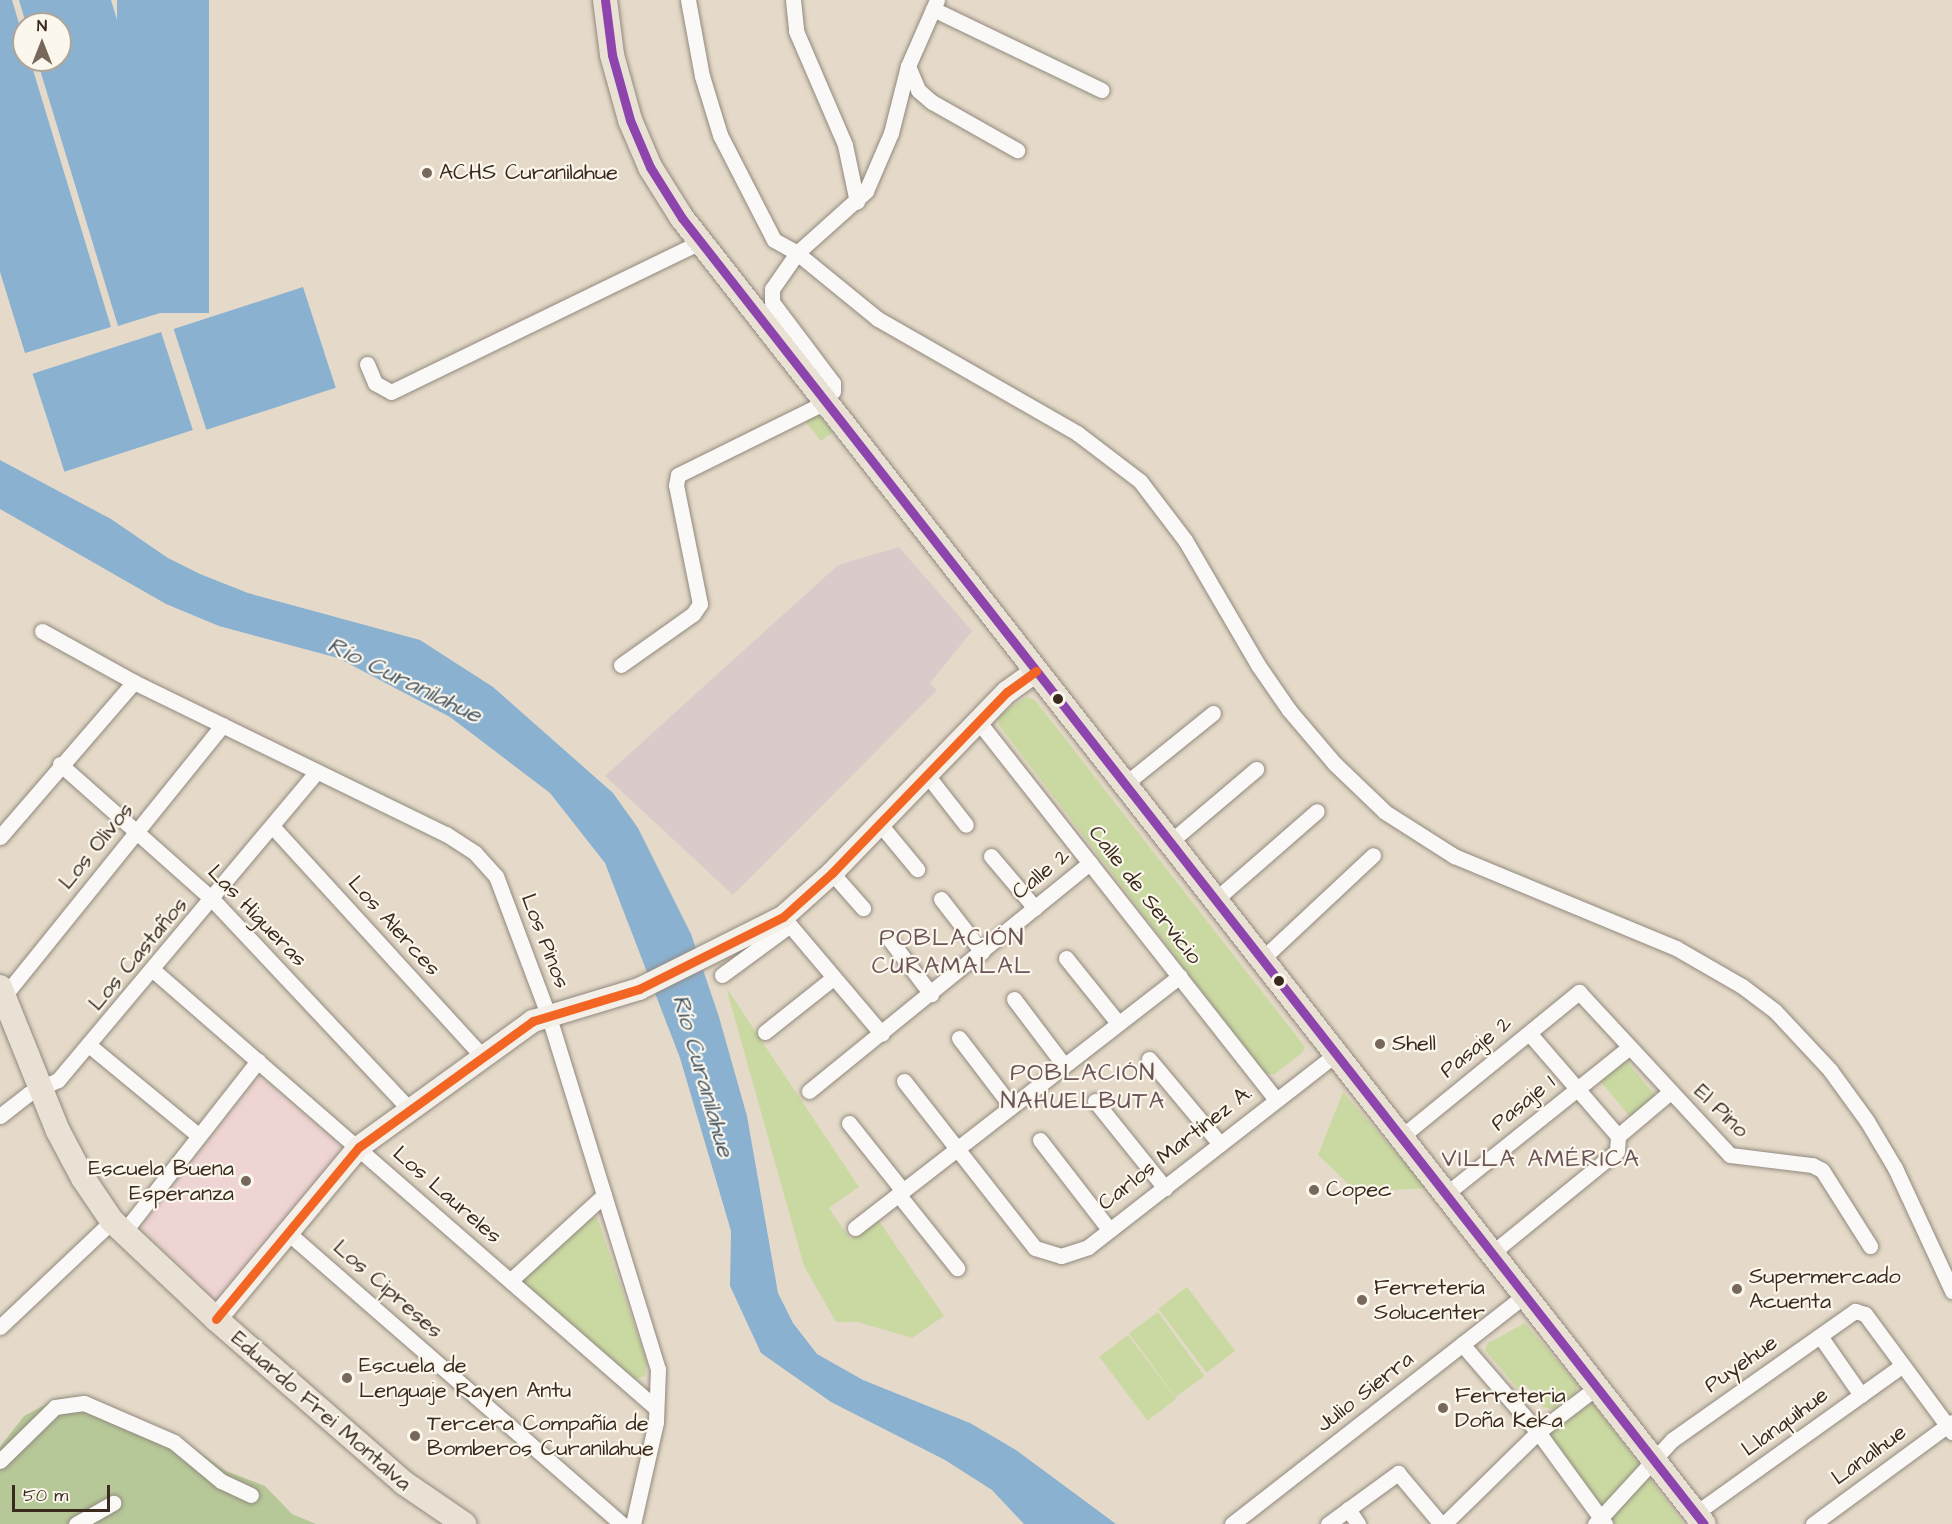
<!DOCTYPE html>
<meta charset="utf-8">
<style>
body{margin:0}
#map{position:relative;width:1952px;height:1524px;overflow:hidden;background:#e5dac9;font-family:"Architects Daughter",sans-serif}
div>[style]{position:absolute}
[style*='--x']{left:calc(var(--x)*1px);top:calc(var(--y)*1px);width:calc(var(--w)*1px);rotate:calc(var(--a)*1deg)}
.built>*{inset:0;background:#eed4d2}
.industrial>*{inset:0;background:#dacaca}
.green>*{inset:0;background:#cad9a2;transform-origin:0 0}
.forest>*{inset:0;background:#b6c898}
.water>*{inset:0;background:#8bb1d1;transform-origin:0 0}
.roads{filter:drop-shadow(0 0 2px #91897e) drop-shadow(0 0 2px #91897e)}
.street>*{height:15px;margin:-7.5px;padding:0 7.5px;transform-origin:7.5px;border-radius:7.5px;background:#fbf9f7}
.secondary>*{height:22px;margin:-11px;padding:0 11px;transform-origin:11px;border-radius:11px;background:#f4f0e9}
.primary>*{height:24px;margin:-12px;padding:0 12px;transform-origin:12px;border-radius:12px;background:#eae1d5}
.bus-1>*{height:9px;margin:-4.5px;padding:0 4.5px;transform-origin:4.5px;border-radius:4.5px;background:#8e44ad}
.bus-2>*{height:9px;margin:-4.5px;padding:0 4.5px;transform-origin:4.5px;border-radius:4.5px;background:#f26522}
.dots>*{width:16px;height:16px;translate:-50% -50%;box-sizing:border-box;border:3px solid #fbf7ec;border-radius:50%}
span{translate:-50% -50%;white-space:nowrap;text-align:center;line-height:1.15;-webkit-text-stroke:4.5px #fbf7ec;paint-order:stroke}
.poi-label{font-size:22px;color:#3b2a1e}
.left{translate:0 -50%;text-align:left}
.right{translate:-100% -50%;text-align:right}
.street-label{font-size:22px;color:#3b2a1e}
.water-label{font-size:24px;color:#4b5967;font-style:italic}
.neighbourhood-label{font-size:24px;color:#6c5459;letter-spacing:1.5px}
.north{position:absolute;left:12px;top:12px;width:60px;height:60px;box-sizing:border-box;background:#fbf7ec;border:2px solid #aea59a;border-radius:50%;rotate:0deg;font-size:16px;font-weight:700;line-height:24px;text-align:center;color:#3b2a1e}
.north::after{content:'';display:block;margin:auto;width:21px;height:27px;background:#76685a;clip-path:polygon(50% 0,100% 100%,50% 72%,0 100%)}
.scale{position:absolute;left:12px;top:1485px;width:98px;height:27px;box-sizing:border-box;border:3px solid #3b2a1e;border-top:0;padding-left:8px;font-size:18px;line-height:21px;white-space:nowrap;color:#3b2a1e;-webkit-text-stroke:4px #fbf7ec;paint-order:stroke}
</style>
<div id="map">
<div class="built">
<i style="clip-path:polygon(259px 1077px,339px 1144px,342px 1152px,214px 1304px,142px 1226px)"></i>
</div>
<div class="industrial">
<i style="clip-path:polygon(899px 547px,972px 631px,930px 683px,937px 690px,733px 895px,605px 776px,838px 565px)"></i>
</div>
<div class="green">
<i style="clip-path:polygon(817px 414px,833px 432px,821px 441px,805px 421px)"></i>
<i style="clip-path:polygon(1027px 697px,1035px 700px,1305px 1047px,1302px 1053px,1275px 1074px,1265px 1074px,999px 725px,997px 716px)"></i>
<i style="clip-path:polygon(726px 987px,859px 1187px,829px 1208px,850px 1239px,879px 1221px,944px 1316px,912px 1338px,858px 1322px,836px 1322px,804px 1266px)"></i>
<i style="left:1623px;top:1057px;width:52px;height:33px;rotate:50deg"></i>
<i style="clip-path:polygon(1343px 1092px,1427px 1188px,1357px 1192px,1318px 1155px)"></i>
<i style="clip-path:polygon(597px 1217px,647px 1363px,645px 1376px,635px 1379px,521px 1280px,583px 1221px)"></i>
<i style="left:1187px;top:1287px;width:80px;height:36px;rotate:53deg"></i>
<i style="left:1158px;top:1312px;width:79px;height:36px;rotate:54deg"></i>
<i style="clip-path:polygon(1525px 1323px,1578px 1385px,1575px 1395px,1553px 1409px,1543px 1407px,1526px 1385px,1518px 1389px,1485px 1350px,1488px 1343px)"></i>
<i style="left:1128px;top:1335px;width:80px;height:36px;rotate:53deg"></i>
<i style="clip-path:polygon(1592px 1402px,1684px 1524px,1615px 1524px,1545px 1435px)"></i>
</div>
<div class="forest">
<i style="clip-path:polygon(58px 1398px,87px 1400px,185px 1442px,226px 1471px,265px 1486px,292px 1514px,316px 1524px,0 1524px,0 1447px,24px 1416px)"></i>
</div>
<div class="water">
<i style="clip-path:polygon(0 0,12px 0,24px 40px,24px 60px,30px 60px,111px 327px,25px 353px,0 272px)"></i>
<i style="clip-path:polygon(19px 0,111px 0,202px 300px,118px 326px,37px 60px,60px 60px,60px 24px,26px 24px)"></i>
<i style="left:117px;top:0;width:92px;height:313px"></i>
<i style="left:303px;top:287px;width:106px;height:136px;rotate:72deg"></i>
<i style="left:161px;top:332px;width:103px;height:135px;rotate:72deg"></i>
<i style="clip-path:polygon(0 460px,111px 519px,168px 558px,200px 574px,248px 593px,420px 640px,493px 687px,613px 793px,638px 828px,691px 934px,719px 1017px,747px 1116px,778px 1293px,793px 1323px,817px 1354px,863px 1380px,970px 1423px,1016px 1450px,1116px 1524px,1024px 1524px,992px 1490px,945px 1460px,831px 1402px,761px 1353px,730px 1286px,731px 1231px,680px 1058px,605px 863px,550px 793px,450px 717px,338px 658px,219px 626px,166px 604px,0 509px)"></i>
</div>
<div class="roads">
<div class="street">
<i style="--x:688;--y:0;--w:77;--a:79.6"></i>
<i style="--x:702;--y:76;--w:62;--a:73"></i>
<i style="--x:720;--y:135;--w:118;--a:62.8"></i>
<i style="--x:774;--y:240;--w:26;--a:29"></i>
<i style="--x:797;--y:253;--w:104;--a:39.2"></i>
<i style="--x:878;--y:319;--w:229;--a:29.8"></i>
<i style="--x:1077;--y:433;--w:79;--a:37.3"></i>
<i style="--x:1140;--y:481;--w:74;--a:52.7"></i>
<i style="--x:1185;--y:540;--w:145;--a:59.7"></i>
<i style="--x:1258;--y:665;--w:55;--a:55.4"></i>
<i style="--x:1289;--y:710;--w:71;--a:49.6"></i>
<i style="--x:1335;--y:764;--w:69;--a:43.8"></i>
<i style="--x:1385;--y:812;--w:82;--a:32.5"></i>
<i style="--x:1454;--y:856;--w:240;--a:22.5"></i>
<i style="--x:1676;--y:948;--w:76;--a:29.9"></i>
<i style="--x:1742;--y:986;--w:41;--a:37.1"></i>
<i style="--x:1775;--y:1011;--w:81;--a:47"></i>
<i style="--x:1830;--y:1070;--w:63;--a:54"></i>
<i style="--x:1867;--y:1121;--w:55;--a:59.2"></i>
<i style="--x:1895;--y:1168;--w:136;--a:65.1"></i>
<i style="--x:793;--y:0;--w:31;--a:84"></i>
<i style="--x:796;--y:31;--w:124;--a:66.7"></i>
<i style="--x:845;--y:145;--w:58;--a:78.1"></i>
<i style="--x:933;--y:9;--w:187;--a:25.7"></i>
<i style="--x:908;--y:66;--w:26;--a:67"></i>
<i style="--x:918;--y:90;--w:18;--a:41"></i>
<i style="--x:932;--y:102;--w:98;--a:29.5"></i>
<i style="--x:367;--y:364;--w:21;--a:67"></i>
<i style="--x:375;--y:383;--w:18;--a:29"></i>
<i style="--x:391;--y:392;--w:343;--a:-25.9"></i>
<i style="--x:42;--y:631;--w:105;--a:29"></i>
<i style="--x:134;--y:682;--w:347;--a:26"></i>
<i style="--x:446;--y:834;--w:35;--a:33"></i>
<i style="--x:475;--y:853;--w:31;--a:48"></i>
<i style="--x:496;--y:876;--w:147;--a:69.4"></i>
<i style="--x:548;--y:1014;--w:372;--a:72.8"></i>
<i style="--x:658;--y:1369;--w:53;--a:92.2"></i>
<i style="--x:656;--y:1422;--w:105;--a:102.7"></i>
<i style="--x:621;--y:665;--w:88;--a:-35.3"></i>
<i style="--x:693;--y:614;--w:12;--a:-55"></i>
<i style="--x:700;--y:604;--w:121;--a:-101.4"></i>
<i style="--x:676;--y:485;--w:10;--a:-79"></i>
<i style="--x:678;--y:475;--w:165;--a:-26.3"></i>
<i style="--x:826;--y:402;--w:13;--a:-58"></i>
<i style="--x:833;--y:391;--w:8;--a:-90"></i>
<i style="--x:833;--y:383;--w:101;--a:-127"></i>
<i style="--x:772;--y:302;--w:13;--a:-90"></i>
<i style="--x:772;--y:289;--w:44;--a:-55.2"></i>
<i style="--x:797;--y:253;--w:93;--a:-41.9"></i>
<i style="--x:866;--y:191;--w:63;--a:-66.7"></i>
<i style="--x:891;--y:133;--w:69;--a:-75.8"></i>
<i style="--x:908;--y:66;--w:72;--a:-66.3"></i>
<i style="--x:978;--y:721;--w:480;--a:51.8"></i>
<i style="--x:60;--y:764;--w:203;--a:41.6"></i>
<i style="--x:212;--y:899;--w:289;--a:46.8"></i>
<i style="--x:927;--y:775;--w:63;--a:52"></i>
<i style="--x:1125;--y:784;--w:113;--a:-38.9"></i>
<i style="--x:879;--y:823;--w:60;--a:50.4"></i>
<i style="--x:272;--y:826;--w:313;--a:47.6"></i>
<i style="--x:0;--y:837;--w:205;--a:-49.2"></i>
<i style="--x:1170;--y:842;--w:113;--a:-40.3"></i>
<i style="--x:991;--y:856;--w:68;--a:49.8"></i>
<i style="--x:832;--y:873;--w:47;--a:48.5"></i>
<i style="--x:941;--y:899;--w:67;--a:52.3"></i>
<i style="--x:1215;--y:900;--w:135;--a:-41.1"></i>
<i style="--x:783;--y:917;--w:153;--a:49.8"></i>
<i style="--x:890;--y:940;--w:68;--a:52.8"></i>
<i style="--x:1066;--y:958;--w:83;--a:51.3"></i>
<i style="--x:1262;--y:959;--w:152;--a:-43.1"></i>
<i style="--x:153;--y:970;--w:667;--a:41.05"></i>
<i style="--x:722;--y:975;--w:84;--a:-36.3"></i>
<i style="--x:4;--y:996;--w:348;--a:-51.1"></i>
<i style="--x:1014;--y:999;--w:83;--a:52.9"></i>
<i style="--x:765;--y:1032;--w:87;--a:-38.5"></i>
<i style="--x:1529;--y:1033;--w:136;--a:49.2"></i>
<i style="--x:959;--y:1038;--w:86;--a:52.6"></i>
<i style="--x:90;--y:1046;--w:141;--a:39.5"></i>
<i style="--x:1149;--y:1059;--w:111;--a:50.1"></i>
<i style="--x:904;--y:1081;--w:212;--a:51.9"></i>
<i style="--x:1035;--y:1248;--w:27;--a:17"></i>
<i style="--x:1061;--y:1256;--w:28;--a:-18"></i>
<i style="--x:1088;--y:1247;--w:314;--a:-37.9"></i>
<i style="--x:809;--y:1091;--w:362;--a:-39.1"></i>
<i style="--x:1095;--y:1101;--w:112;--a:51.2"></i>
<i style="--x:0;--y:1116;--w:36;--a:-38"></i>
<i style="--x:28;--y:1094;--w:33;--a:-25"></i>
<i style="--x:58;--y:1080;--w:401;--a:-50"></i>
<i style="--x:849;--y:1123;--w:87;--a:51.5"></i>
<i style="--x:1401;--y:1137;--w:230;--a:-39.2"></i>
<i style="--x:1579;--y:992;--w:222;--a:47.2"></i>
<i style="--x:1730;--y:1155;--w:83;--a:7"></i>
<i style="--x:1812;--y:1165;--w:11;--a:27"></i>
<i style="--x:1822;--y:1170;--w:90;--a:57.7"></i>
<i style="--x:1040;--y:1140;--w:111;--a:52.3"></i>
<i style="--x:898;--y:1194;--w:95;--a:51.4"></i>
<i style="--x:1446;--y:1194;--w:233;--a:-38.7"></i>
<i style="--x:855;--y:1228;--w:411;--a:-37.8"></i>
<i style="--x:287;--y:1232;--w:444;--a:41.1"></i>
<i style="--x:123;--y:1233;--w:219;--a:-51.9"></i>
<i style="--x:1492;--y:1253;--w:161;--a:-39.2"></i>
<i style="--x:1617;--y:1151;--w:15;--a:-86"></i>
<i style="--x:1618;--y:1136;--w:67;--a:-40.1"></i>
<i style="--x:511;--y:1280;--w:126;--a:-42.4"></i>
<i style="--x:0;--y:1327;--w:154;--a:-43.4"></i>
<i style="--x:1820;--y:1336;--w:72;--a:55.2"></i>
<i style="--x:1462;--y:1344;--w:116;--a:49.2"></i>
<i style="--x:1538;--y:1432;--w:114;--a:53.9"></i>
<i style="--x:0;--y:1461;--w:77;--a:-44.5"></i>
<i style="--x:55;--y:1407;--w:29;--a:-8"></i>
<i style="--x:84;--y:1403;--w:98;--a:23.4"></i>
<i style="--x:174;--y:1442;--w:61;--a:39.7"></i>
<i style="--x:221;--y:1481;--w:33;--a:25"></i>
<i style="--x:1348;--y:1509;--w:18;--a:56"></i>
<i style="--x:1696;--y:1513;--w:251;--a:-35.6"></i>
<i style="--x:76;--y:1524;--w:43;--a:-29.6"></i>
<i style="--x:1232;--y:1524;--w:372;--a:-38"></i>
<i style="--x:1328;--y:1524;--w:87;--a:-36.1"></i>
<i style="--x:1398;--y:1473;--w:67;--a:49.9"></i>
<i style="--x:1444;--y:1524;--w:132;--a:-44.4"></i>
<i style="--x:1538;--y:1432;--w:74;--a:-37.3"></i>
<i style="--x:1595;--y:1524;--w:114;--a:-47.5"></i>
<i style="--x:1672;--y:1440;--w:224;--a:-35.2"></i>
<i style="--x:1855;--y:1311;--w:10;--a:17"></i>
<i style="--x:1865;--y:1314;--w:147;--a:53.6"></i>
<i style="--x:1813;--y:1524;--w:172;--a:-36.3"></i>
</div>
<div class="secondary">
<i style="--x:216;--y:1319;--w:224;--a:-50.3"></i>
<i style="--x:359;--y:1147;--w:215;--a:-35.9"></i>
<i style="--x:533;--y:1021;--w:111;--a:-16.8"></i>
<i style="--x:639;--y:989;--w:161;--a:-26.6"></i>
<i style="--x:783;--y:917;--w:66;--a:-41.9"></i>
<i style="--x:832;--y:873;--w:252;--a:-46"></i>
<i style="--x:1007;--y:692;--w:36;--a:-36"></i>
</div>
<div class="primary">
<i style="--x:605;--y:0;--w:55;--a:82.7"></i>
<i style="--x:612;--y:55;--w:67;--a:74.5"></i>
<i style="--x:630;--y:120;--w:51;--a:66.9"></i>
<i style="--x:650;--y:167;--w:60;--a:57.9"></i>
<i style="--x:682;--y:218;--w:1658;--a:51.96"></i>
<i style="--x:0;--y:987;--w:155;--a:68.1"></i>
<i style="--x:58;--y:1131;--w:53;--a:62"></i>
<i style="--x:83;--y:1178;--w:52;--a:56"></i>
<i style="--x:112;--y:1221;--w:143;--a:43.3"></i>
<i style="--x:216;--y:1319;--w:249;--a:41.1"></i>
<i style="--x:404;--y:1483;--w:73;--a:34.3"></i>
</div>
</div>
<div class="bus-1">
<i style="--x:605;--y:0;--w:55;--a:82.7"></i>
<i style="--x:612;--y:55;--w:67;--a:74.5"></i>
<i style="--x:630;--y:120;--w:51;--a:66.9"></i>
<i style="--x:650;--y:167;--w:60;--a:57.9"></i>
<i style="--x:682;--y:218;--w:1658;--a:51.96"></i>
</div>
<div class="bus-2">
<i style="--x:216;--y:1319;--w:224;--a:-50.3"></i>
<i style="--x:359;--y:1147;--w:215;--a:-35.9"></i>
<i style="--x:533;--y:1021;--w:111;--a:-16.8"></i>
<i style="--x:639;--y:989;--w:161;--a:-26.6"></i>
<i style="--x:783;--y:917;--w:66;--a:-41.9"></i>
<i style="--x:832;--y:873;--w:252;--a:-46"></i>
<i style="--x:1007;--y:692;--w:36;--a:-36"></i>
</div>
<div class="dots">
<i style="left:427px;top:173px;background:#76685a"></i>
<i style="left:1058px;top:699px;background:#3b2a1e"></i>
<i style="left:1279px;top:981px;background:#3b2a1e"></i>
<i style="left:1380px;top:1044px;background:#76685a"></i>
<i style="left:246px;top:1181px;background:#76685a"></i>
<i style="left:1314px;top:1190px;background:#76685a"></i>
<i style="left:1737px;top:1289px;background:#76685a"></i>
<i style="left:1362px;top:1300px;background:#76685a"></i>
<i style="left:347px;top:1378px;background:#76685a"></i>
<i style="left:1443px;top:1408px;background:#76685a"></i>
<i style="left:415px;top:1436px;background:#76685a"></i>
</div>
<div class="poi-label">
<span class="left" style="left:439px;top:173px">ACHS Curanilahue</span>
<span class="left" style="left:1392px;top:1044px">Shell</span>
<span class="right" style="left:234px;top:1181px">Escuela Buena<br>Esperanza</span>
<span class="left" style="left:1326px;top:1190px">Copec</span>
<span class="left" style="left:1749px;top:1289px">Supermercado<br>Acuenta</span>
<span class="left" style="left:1374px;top:1300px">Ferretería<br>Solucenter</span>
<span class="left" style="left:359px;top:1378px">Escuela de<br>Lenguaje Rayen Antu</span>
<span class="left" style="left:1455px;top:1408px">Ferreteria<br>Doña Keka</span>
<span class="left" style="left:427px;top:1436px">Tercera Compañía de<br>Bomberos Curanilahue</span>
</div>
<div class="street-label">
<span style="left:96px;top:846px;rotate:-51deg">Los Olivos</span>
<span style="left:1041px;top:874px;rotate:-39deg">Calle 2</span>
<span style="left:1145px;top:895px;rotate:52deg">Calle de Servicio</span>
<span style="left:257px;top:916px;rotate:46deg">Las Higueras</span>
<span style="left:394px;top:926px;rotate:48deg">Los Alerces</span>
<span style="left:545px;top:941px;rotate:69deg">Los Pinos</span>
<span style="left:138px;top:954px;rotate:-50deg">Los Castaños</span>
<span style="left:1476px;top:1047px;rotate:-39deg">Pasaje 2</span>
<span style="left:1523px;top:1103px;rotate:-39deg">Pasaje 1</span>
<span style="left:1721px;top:1111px;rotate:44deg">El Pino</span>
<span style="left:1175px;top:1148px;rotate:-38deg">Carlos Martínez A.</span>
<span style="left:447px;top:1195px;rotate:41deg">Los Laureles</span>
<span style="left:388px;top:1289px;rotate:41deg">Los Cipreses</span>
<span style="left:1741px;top:1364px;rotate:-35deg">Puyehue</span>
<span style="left:1365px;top:1392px;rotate:-38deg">Julio Sierra</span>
<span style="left:321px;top:1411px;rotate:41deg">Eduardo Frei Montalva</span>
<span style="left:1785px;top:1422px;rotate:-36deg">Llanquihue</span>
<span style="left:1869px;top:1455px;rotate:-36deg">Lanalhue</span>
</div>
<div class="water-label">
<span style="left:404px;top:681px;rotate:26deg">Río Curanilahue</span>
<span style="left:702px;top:1076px;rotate:74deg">Río Curanilahue</span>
</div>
<div class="neighbourhood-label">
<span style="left:952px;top:953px">POBLACIÓN<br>CURAMALAL</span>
<span style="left:1083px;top:1088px">POBLACIÓN<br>NAHUELBUTA</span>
<span style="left:1541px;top:1160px">VILLA AMÉRICA</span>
</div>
<div class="north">N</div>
<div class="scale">50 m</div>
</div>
